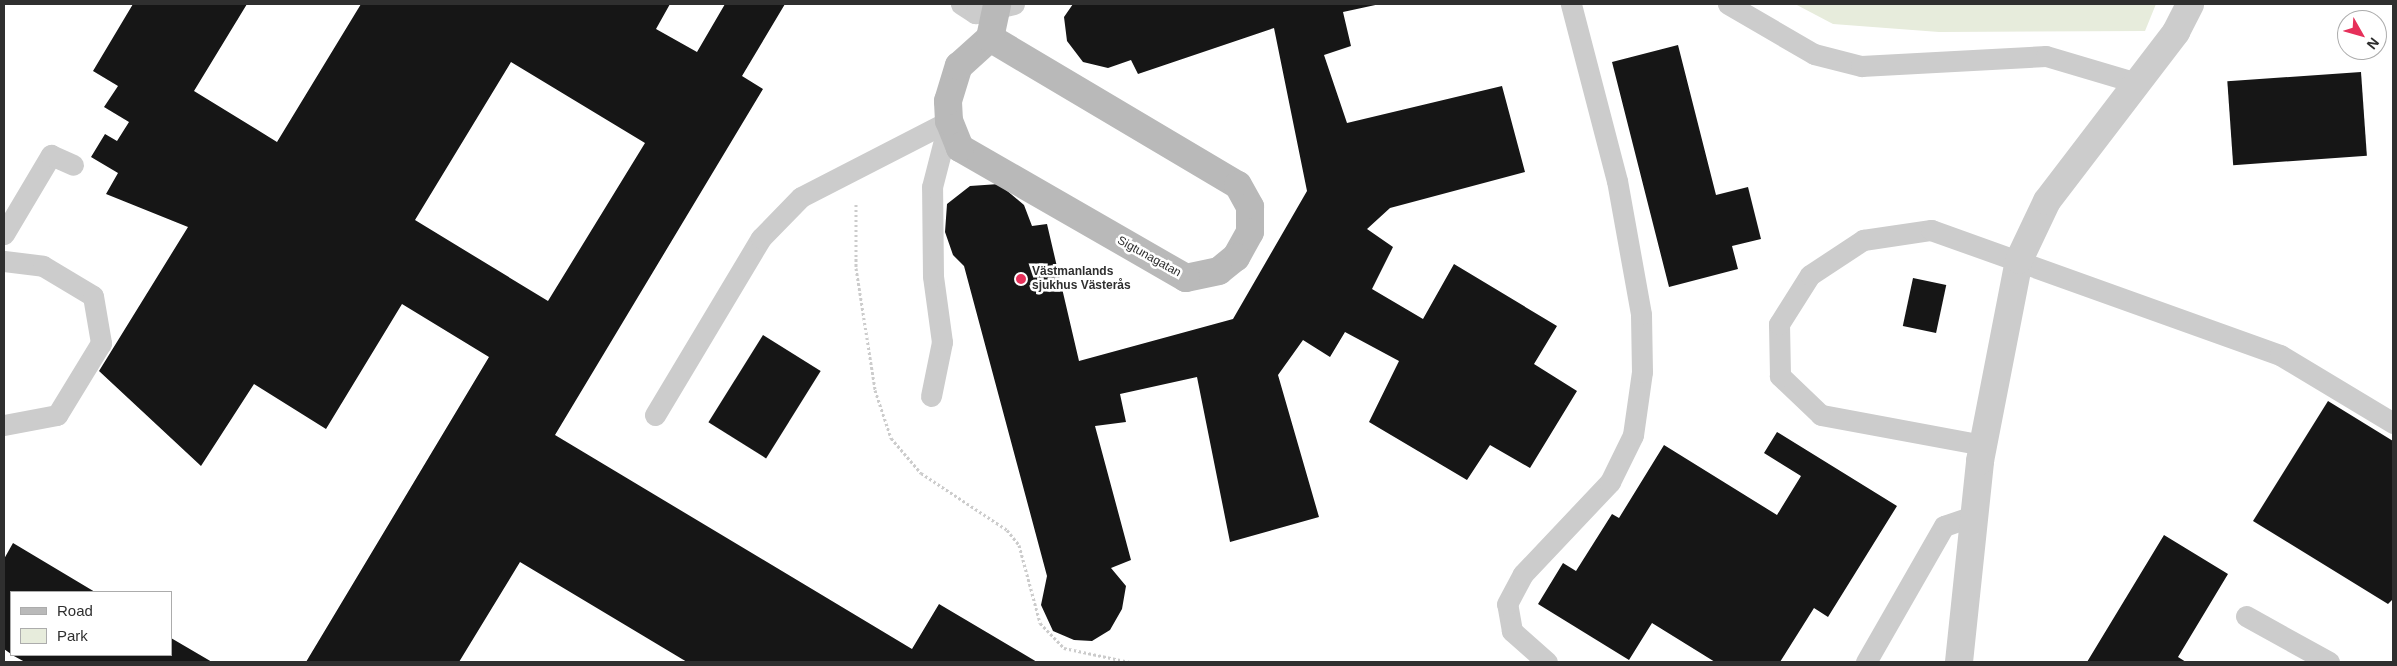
<!DOCTYPE html>
<meta charset="utf-8">
<style>
body{margin:0}
#map{position:relative;width:2397px;height:666px;overflow:hidden;background:#fff;font-family:Helvetica,sans-serif}
div>[style]{position:absolute}
[style*='--x']{left:calc(var(--x)*1px);top:calc(var(--y)*1px);width:calc(var(--w)*1px);rotate:calc(var(--a)*1deg)}
.green>*{inset:0;background:#e7ecdc}
.building>*{inset:0;background:#161616;transform-origin:0 0}
.path>*{height:3px;margin-top:-1.5px;transform-origin:0;background:repeating-linear-gradient(90deg,#ccc 0 2.5px,transparent 0 5px)}
.lane>*{height:21px;margin:-10.5px;padding:0 10.5px;transform-origin:10.5px;border-radius:10.5px;background:#ccc}
.street>*{height:28px;margin:-14px;padding:0 14px;transform-origin:14px;border-radius:14px;background:#ccc}
.secondary>*{height:28px;margin:-14px;padding:0 14px;transform-origin:14px;border-radius:14px;background:#b9b9b9}
.dots>*{width:14px;height:14px;translate:-50% -50%;box-sizing:border-box;border:2px solid #fff;border-radius:50%}
span{translate:-50% -50%;white-space:nowrap;text-align:center;line-height:1.15;-webkit-text-stroke:5px #fff;paint-order:stroke}
.street-label{font-size:12px;color:#2f2f2f}
.poi-label{font-size:12px;color:#2f2f2f;font-weight:700}
.left{translate:0 -50%;text-align:left}
.frame{position:absolute;inset:0;border:5px solid #2f2f2f;pointer-events:none}
.legend{position:absolute;left:10px;top:591px;width:162px;height:65px;box-sizing:border-box;background:#fff;border:1px solid #acacac;margin:0;padding:6px 9px;list-style:none;font-size:15px;color:#2f2f2f}
.legend li{display:flex;align-items:center;gap:10px;height:25px}
.legend b{width:25px;border:1px solid #acacac}
.north{position:absolute;left:2337px;top:10px;width:50px;height:50px;box-sizing:border-box;background:#fff;border:1px solid #acacac;border-radius:50%;rotate:128deg;font-size:14px;font-weight:700;line-height:20px;text-align:center;color:#2f2f2f}
.north::after{content:'';display:block;margin:auto;width:18px;height:22px;background:#e6305a;clip-path:polygon(50% 0,100% 100%,50% 72%,0 100%)}
</style>
<div id="map">
<div class="green">
<i style="clip-path:polygon(1795px 4px,2156px 4px,2145px 31px,1939px 32px,1833px 24px)"></i>
</div>
<div class="building">
<i style="clip-path:polygon(evenodd,133px 4px,247px 4px,194px 91px,277px 142px,361px 4px,670px 4px,656px 29px,697px 52px,725px 4px,785px 4px,742px 76px,763px 89px,555px 435px,912px 649px,939px 604px,1037px 662px,687px 662px,520px 562px,459px 662px,306px 662px,489px 357px,402px 304px,326px 429px,254px 384px,201px 466px,99px 371px,188px 227px,106px 194px,118px 173px,91px 157px,105px 134px,117px 141px,129px 122px,104px 107px,118px 86px,93px 71px,133px 4px,511px 62px,645px 143px,548px 301px,415px 220px,511px 62px)"></i>
<i style="clip-path:polygon(1073px 4px,1380px 4px,1343px 12px,1351px 46px,1324px 55px,1347px 123px,1502px 86px,1525px 172px,1390px 208px,1367px 229px,1393px 247px,1372px 289px,1423px 319px,1454px 264px,1557px 326px,1534px 364px,1577px 391px,1530px 468px,1490px 445px,1467px 480px,1369px 422px,1399px 361px,1345px 332px,1330px 357px,1303px 340px,1278px 375px,1319px 517px,1230px 542px,1197px 377px,1120px 394px,1126px 422px,1095px 426px,1131px 560px,1111px 568px,1126px 586px,1122px 609px,1110px 630px,1092px 641px,1074px 640px,1053px 631px,1041px 605px,1047px 576px,964px 266px,953px 255px,945px 232px,947px 204px,970px 186px,999px 184px,1024px 205px,1032px 226px,1047px 224px,1079px 361px,1233px 319px,1307px 191px,1274px 28px,1138px 74px,1131px 60px,1108px 68px,1083px 62px,1067px 41px,1064px 17px)"></i>
<i style="clip-path:polygon(1678px 45px,1716px 195px,1748px 187px,1761px 239px,1732px 246px,1738px 269px,1669px 287px,1612px 62px)"></i>
<i style="left:2361px;top:72px;width:84px;height:134px;rotate:86deg"></i>
<i style="left:1913px;top:278px;width:34px;height:49px;rotate:12deg"></i>
<i style="left:763px;top:335px;width:68px;height:103px;rotate:32deg"></i>
<i style="clip-path:polygon(2328px 401px,2393px 441px,2393px 599px,2388px 604px,2253px 521px)"></i>
<i style="clip-path:polygon(1777px 432px,1897px 506px,1828px 617px,1814px 608px,1780px 662px,1715px 662px,1652px 623px,1629px 660px,1538px 604px,1563px 563px,1576px 571px,1612px 514px,1619px 518px,1664px 445px,1777px 515px,1801px 476px,1764px 453px)"></i>
<i style="clip-path:polygon(2164px 535px,2228px 574px,2178px 657px,2186px 662px,2087px 662px)"></i>
<i style="clip-path:polygon(13px 543px,95px 592px,11px 592px,11px 654px,4px 649px,4px 559px)"></i>
<i style="clip-path:polygon(171px 638px,212px 662px,25px 662px,12px 655px,171px 655px)"></i>
</div>
<div class="path">
<i style="--x:856;--y:204;--w:64;--a:90"></i>
<i style="--x:856;--y:268;--w:123;--a:81.1"></i>
<i style="--x:875;--y:390;--w:51;--a:71.6"></i>
<i style="--x:891;--y:438;--w:46;--a:49.4"></i>
<i style="--x:921;--y:473;--w:103;--a:33.5"></i>
<i style="--x:1007;--y:530;--w:19;--a:51"></i>
<i style="--x:1019;--y:545;--w:81;--a:74.9"></i>
<i style="--x:1040;--y:623;--w:35;--a:46"></i>
<i style="--x:1064;--y:648;--w:67;--a:12"></i>
</div>
<div class="lane">
<i style="--x:961;--y:4;--w:17;--a:33"></i>
<i style="--x:975;--y:13;--w:40;--a:-13"></i>
<i style="--x:1728;--y:4;--w:99;--a:30.2"></i>
<i style="--x:1814;--y:54;--w:49;--a:14.3"></i>
<i style="--x:1861;--y:66;--w:185;--a:-3.1"></i>
<i style="--x:2046;--y:56;--w:95;--a:16.5"></i>
<i style="--x:4;--y:234;--w:92;--a:-59.3"></i>
<i style="--x:51;--y:155;--w:24;--a:24"></i>
<i style="--x:4;--y:261;--w:39;--a:7"></i>
<i style="--x:43;--y:266;--w:58;--a:31"></i>
<i style="--x:93;--y:296;--w:48;--a:80.3"></i>
<i style="--x:101;--y:343;--w:84;--a:121.4"></i>
<i style="--x:57;--y:415;--w:54;--a:169.3"></i>
<i style="--x:931;--y:396;--w:55;--a:-78.5"></i>
<i style="--x:942;--y:342;--w:67;--a:-97.8"></i>
<i style="--x:933;--y:276;--w:89;--a:-90.6"></i>
<i style="--x:932;--y:187;--w:68;--a:-75.6"></i>
<i style="--x:655;--y:415;--w:206;--a:-59.1"></i>
<i style="--x:761;--y:238;--w:57;--a:-45.7"></i>
<i style="--x:801;--y:197;--w:166;--a:-27.2"></i>
<i style="--x:1983;--y:445;--w:165;--a:-169.5"></i>
<i style="--x:1821;--y:415;--w:57;--a:-136.4"></i>
<i style="--x:1780;--y:376;--w:52;--a:-91.1"></i>
<i style="--x:1779;--y:324;--w:58;--a:-57.7"></i>
<i style="--x:1810;--y:275;--w:64;--a:-33.4"></i>
<i style="--x:1863;--y:240;--w:69;--a:-8.4"></i>
<i style="--x:1931;--y:230;--w:371;--a:19.7"></i>
<i style="--x:2280;--y:355;--w:132;--a:31"></i>
<i style="--x:2246;--y:616;--w:95;--a:29"></i>
<i style="--x:1547;--y:662;--w:47;--a:-138.5"></i>
<i style="--x:1512;--y:631;--w:27;--a:-100"></i>
<i style="--x:1507;--y:604;--w:34;--a:-62"></i>
<i style="--x:1523;--y:574;--w:127;--a:-46.6"></i>
<i style="--x:1610;--y:482;--w:52;--a:-63.9"></i>
<i style="--x:1633;--y:435;--w:64;--a:-81.9"></i>
<i style="--x:1642;--y:372;--w:58;--a:-91"></i>
<i style="--x:1641;--y:314;--w:135;--a:-100.2"></i>
<i style="--x:1617;--y:181;--w:183;--a:-104.6"></i>
<i style="--x:1866;--y:662;--w:157;--a:-60.2"></i>
<i style="--x:1944;--y:526;--w:31;--a:-19"></i>
</div>
<div class="street">
<i style="--x:1959;--y:662;--w:202;--a:-84"></i>
<i style="--x:1980;--y:461;--w:205;--a:-79"></i>
<i style="--x:2019;--y:260;--w:65;--a:-64.6"></i>
<i style="--x:2047;--y:201;--w:213;--a:-52.6"></i>
<i style="--x:2176;--y:32;--w:31;--a:-63"></i>
</div>
<div class="secondary">
<i style="--x:990;--y:38;--w:288;--a:30.7"></i>
<i style="--x:1238;--y:185;--w:25;--a:61"></i>
<i style="--x:1250;--y:207;--w:25;--a:90"></i>
<i style="--x:1250;--y:232;--w:29;--a:119"></i>
<i style="--x:1236;--y:257;--w:22;--a:141"></i>
<i style="--x:1219;--y:271;--w:34;--a:168"></i>
<i style="--x:1186;--y:278;--w:261;--a:-150.1"></i>
<i style="--x:960;--y:148;--w:29;--a:-112"></i>
<i style="--x:949;--y:121;--w:20;--a:-93"></i>
<i style="--x:948;--y:101;--w:37;--a:-73"></i>
<i style="--x:959;--y:66;--w:42;--a:-42.1"></i>
<i style="--x:990;--y:38;--w:35;--a:-78"></i>
</div>
<div class="dots">
<i style="left:1021px;top:279px;background:#e6305a"></i>
</div>
<div class="street-label">
<span style="left:1149px;top:257px;rotate:29deg">Sigtunagatan</span>
</div>
<div class="poi-label">
<span class="left" style="left:1032px;top:279px">Västmanlands<br>sjukhus Västerås</span>
</div>
<div class="frame"></div>
<ul class="legend">
<li><b style="height:6px;background:#b9b9b9"></b>Road</li>
<li><b style="height:14px;background:#e7ecdc"></b>Park</li>
</ul>
<div class="north">N</div>
</div>
